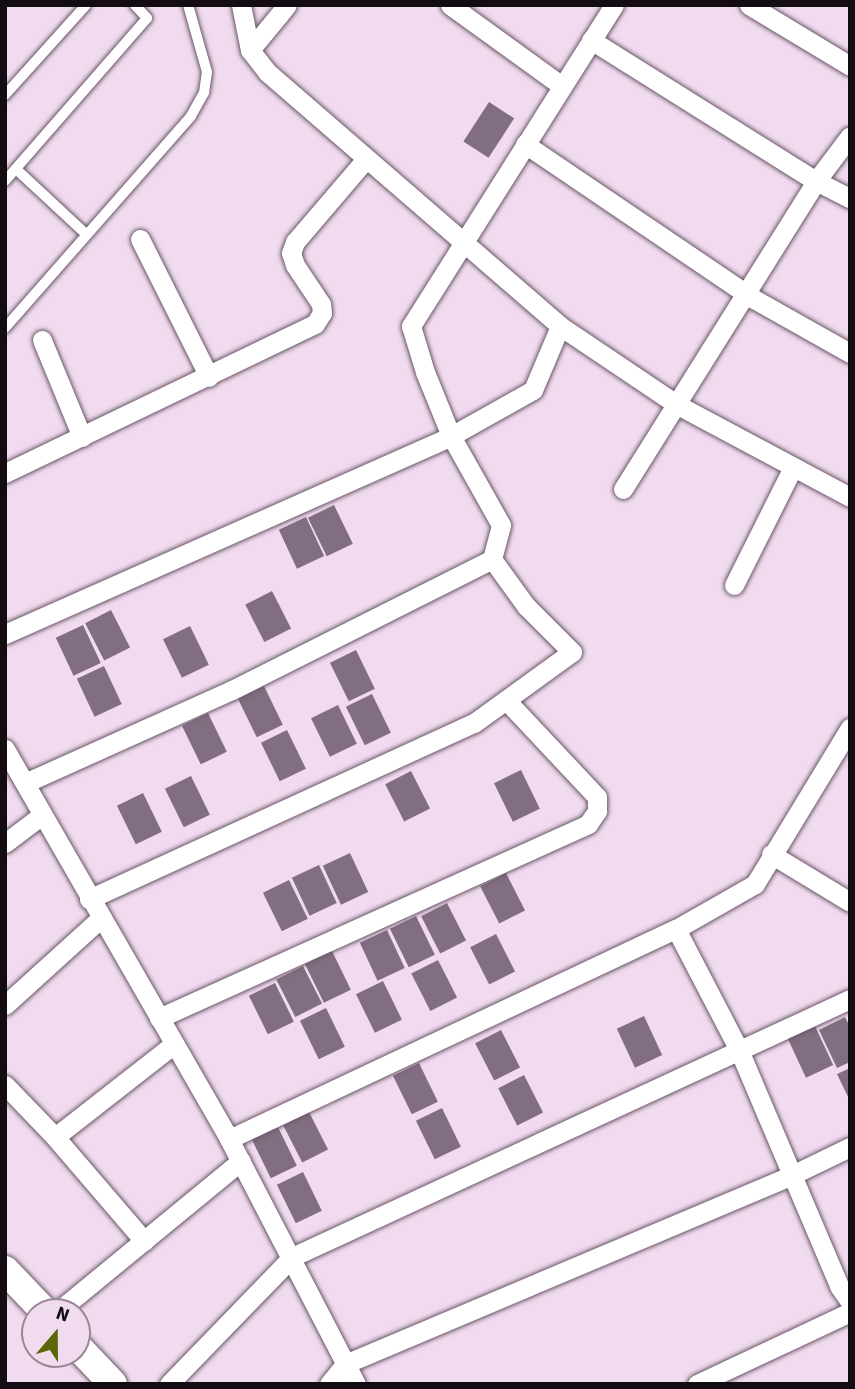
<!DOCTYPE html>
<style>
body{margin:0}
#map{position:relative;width:855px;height:1389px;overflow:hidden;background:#f1dbef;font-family:"Source Sans 3",sans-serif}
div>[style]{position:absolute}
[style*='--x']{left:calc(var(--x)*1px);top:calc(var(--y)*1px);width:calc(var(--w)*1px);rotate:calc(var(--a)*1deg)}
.building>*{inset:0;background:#816e80;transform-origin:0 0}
.roads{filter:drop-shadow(0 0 2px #685667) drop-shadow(0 0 2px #685667)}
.lane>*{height:10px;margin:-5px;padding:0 5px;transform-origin:5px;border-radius:5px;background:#fff}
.street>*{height:19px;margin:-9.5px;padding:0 9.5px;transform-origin:9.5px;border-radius:9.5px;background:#fff}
.secondary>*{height:28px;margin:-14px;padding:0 14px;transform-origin:14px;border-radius:14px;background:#fff}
span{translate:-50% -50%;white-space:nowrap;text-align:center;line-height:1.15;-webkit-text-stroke:7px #f1dbef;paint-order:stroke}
.frame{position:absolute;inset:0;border:7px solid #130c13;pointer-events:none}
.north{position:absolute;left:21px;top:1298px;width:70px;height:70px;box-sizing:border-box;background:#f1dbef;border:2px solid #988897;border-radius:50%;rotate:20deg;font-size:19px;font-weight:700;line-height:28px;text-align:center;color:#130c13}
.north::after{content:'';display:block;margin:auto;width:24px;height:32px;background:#5c6608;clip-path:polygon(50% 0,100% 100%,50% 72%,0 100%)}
</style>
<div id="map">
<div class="building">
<i style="left:489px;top:102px;width:30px;height:47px;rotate:33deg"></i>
<i style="left:334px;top:505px;width:43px;height:29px;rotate:64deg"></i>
<i style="left:306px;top:517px;width:43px;height:30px;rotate:65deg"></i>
<i style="left:272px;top:591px;width:42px;height:30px;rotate:63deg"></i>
<i style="left:111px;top:610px;width:42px;height:29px;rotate:63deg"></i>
<i style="left:83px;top:625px;width:42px;height:30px;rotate:65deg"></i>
<i style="left:190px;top:626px;width:43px;height:30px;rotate:64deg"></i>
<i style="left:356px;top:650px;width:43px;height:29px;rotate:64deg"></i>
<i style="left:104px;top:666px;width:42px;height:30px;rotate:65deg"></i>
<i style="left:264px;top:686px;width:43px;height:29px;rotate:64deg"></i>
<i style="left:372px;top:694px;width:43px;height:29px;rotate:64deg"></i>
<i style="left:338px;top:705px;width:43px;height:30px;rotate:64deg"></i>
<i style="left:208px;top:713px;width:43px;height:29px;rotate:64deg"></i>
<i style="left:287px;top:730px;width:43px;height:29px;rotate:64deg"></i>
<i style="left:521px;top:770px;width:43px;height:30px;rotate:64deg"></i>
<i style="left:411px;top:771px;width:42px;height:29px;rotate:63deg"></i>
<i style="left:191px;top:776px;width:43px;height:29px;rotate:64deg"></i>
<i style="left:143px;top:793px;width:43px;height:29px;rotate:64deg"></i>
<i style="left:350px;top:853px;width:43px;height:30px;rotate:65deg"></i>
<i style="left:319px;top:865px;width:42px;height:30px;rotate:65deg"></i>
<i style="left:506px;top:873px;width:42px;height:29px;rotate:63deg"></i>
<i style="left:289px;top:880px;width:43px;height:29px;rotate:64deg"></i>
<i style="left:447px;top:903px;width:42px;height:29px;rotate:63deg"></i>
<i style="left:416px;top:916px;width:43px;height:29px;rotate:64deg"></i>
<i style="left:387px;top:930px;width:42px;height:30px;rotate:65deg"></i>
<i style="left:496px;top:934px;width:42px;height:29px;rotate:63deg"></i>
<i style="left:332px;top:951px;width:43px;height:30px;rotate:64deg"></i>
<i style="left:438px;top:960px;width:42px;height:30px;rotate:63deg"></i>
<i style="left:303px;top:966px;width:42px;height:30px;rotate:63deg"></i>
<i style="left:383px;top:981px;width:43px;height:30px;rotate:64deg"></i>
<i style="left:275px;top:983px;width:43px;height:29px;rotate:64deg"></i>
<i style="left:326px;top:1008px;width:43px;height:29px;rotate:64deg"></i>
<i style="left:644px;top:1016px;width:43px;height:30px;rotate:65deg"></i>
<i style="clip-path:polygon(845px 1017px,850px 1027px,850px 1062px,837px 1068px,819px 1030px)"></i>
<i style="left:815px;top:1026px;width:43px;height:30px;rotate:65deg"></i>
<i style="left:501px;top:1030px;width:42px;height:29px;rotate:63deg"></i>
<i style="left:419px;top:1063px;width:43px;height:29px;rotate:64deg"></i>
<i style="clip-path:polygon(850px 1068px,850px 1101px,837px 1074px)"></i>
<i style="left:524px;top:1075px;width:42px;height:29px;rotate:63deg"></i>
<i style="left:442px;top:1108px;width:43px;height:29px;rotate:64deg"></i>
<i style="left:309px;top:1112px;width:42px;height:29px;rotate:63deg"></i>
<i style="left:278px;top:1127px;width:43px;height:29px;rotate:64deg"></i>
<i style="left:303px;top:1172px;width:43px;height:29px;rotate:64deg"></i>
</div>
<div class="roads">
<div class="lane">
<i style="--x:5;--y:95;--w:121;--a:-48"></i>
<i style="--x:16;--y:169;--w:96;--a:42.9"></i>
<i style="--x:5;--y:181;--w:216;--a:-48.9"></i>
<i style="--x:147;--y:18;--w:18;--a:-133"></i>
<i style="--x:5;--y:328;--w:282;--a:-48.7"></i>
<i style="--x:191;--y:116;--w:26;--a:-61"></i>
<i style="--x:204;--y:93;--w:21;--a:-82"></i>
<i style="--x:207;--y:72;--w:70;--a:-105.8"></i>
</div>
<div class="street">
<i style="--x:241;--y:5;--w:46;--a:78.7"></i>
<i style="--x:250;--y:50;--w:28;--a:52"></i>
<i style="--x:267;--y:72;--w:388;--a:40.9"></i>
<i style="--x:560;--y:326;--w:140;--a:33.9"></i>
<i style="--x:676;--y:404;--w:197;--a:28.1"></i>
<i style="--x:450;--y:5;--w:138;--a:35.9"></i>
<i style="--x:749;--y:5;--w:118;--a:31.1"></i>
<i style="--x:591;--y:40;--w:266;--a:32.1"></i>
<i style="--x:816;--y:181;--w:38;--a:27"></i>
<i style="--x:250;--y:50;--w:58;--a:-50.6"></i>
<i style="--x:525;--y:144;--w:277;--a:34.1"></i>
<i style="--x:754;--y:299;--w:110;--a:29.4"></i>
<i style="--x:140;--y:239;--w:154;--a:63.4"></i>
<i style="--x:42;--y:340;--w:105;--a:67.6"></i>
<i style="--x:5;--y:473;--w:344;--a:-25.7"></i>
<i style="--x:315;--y:324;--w:13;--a:-58"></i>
<i style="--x:322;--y:313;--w:9;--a:-96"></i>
<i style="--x:321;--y:304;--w:47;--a:-123.7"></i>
<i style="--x:295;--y:265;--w:13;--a:-108"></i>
<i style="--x:291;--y:253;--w:12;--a:-70"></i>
<i style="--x:295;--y:242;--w:109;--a:-49.5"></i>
<i style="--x:623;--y:489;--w:363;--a:-57.9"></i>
<i style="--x:816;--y:181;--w:56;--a:-52.9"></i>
<i style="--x:734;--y:585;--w:132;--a:-63.4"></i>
<i style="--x:5;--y:634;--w:488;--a:-23.9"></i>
<i style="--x:451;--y:436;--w:94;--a:-29.3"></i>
<i style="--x:533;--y:390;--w:69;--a:-67.1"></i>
<i style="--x:5;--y:749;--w:450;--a:60.1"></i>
<i style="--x:229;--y:1139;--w:276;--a:62.6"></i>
<i style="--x:25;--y:783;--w:227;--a:-24.2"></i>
<i style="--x:232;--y:690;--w:291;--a:-26.7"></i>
<i style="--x:5;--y:843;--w:46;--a:-37.1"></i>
<i style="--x:771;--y:854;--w:92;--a:31.3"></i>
<i style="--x:89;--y:899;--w:423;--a:-24.6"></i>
<i style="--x:474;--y:723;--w:121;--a:-35.9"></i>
<i style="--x:572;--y:652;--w:65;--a:-135"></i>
<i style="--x:526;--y:606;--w:58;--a:-125.9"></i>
<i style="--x:492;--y:559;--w:35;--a:-75"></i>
<i style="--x:501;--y:525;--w:102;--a:-119.3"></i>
<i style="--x:451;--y:436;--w:69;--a:-112.1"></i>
<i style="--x:425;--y:372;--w:48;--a:-106.9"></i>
<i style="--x:411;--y:326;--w:380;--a:-57.7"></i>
<i style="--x:676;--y:929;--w:136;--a:62.5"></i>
<i style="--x:739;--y:1050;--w:256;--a:67"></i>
<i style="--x:839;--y:1286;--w:19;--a:55"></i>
<i style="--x:5;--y:1005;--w:130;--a:-42.2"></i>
<i style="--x:159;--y:1018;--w:471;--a:-24.3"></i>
<i style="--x:588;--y:824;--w:16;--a:-55"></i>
<i style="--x:597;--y:811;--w:14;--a:-90"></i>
<i style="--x:597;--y:797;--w:133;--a:-133.2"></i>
<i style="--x:5;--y:1085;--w:72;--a:46.1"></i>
<i style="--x:55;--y:1137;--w:151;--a:-38"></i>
<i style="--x:55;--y:1137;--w:137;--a:49.4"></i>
<i style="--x:229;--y:1139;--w:494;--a:-25.2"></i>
<i style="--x:676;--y:929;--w:91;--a:-29.7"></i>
<i style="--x:755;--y:884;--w:183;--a:-58.7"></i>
<i style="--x:57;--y:1312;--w:238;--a:-39.4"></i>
<i style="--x:169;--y:1384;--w:177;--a:-45.9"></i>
<i style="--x:292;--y:1257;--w:615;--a:-24.81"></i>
<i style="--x:329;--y:1384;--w:26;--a:-51"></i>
<i style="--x:345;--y:1364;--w:485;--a:-22.9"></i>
<i style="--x:792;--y:1175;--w:64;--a:-25.8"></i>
<i style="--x:697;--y:1384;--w:169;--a:-25.2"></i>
</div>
<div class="secondary">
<i style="--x:5;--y:1270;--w:58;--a:46.4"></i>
<i style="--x:77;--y:1346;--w:52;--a:46.5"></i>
</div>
</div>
<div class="frame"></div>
<div class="north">N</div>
</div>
